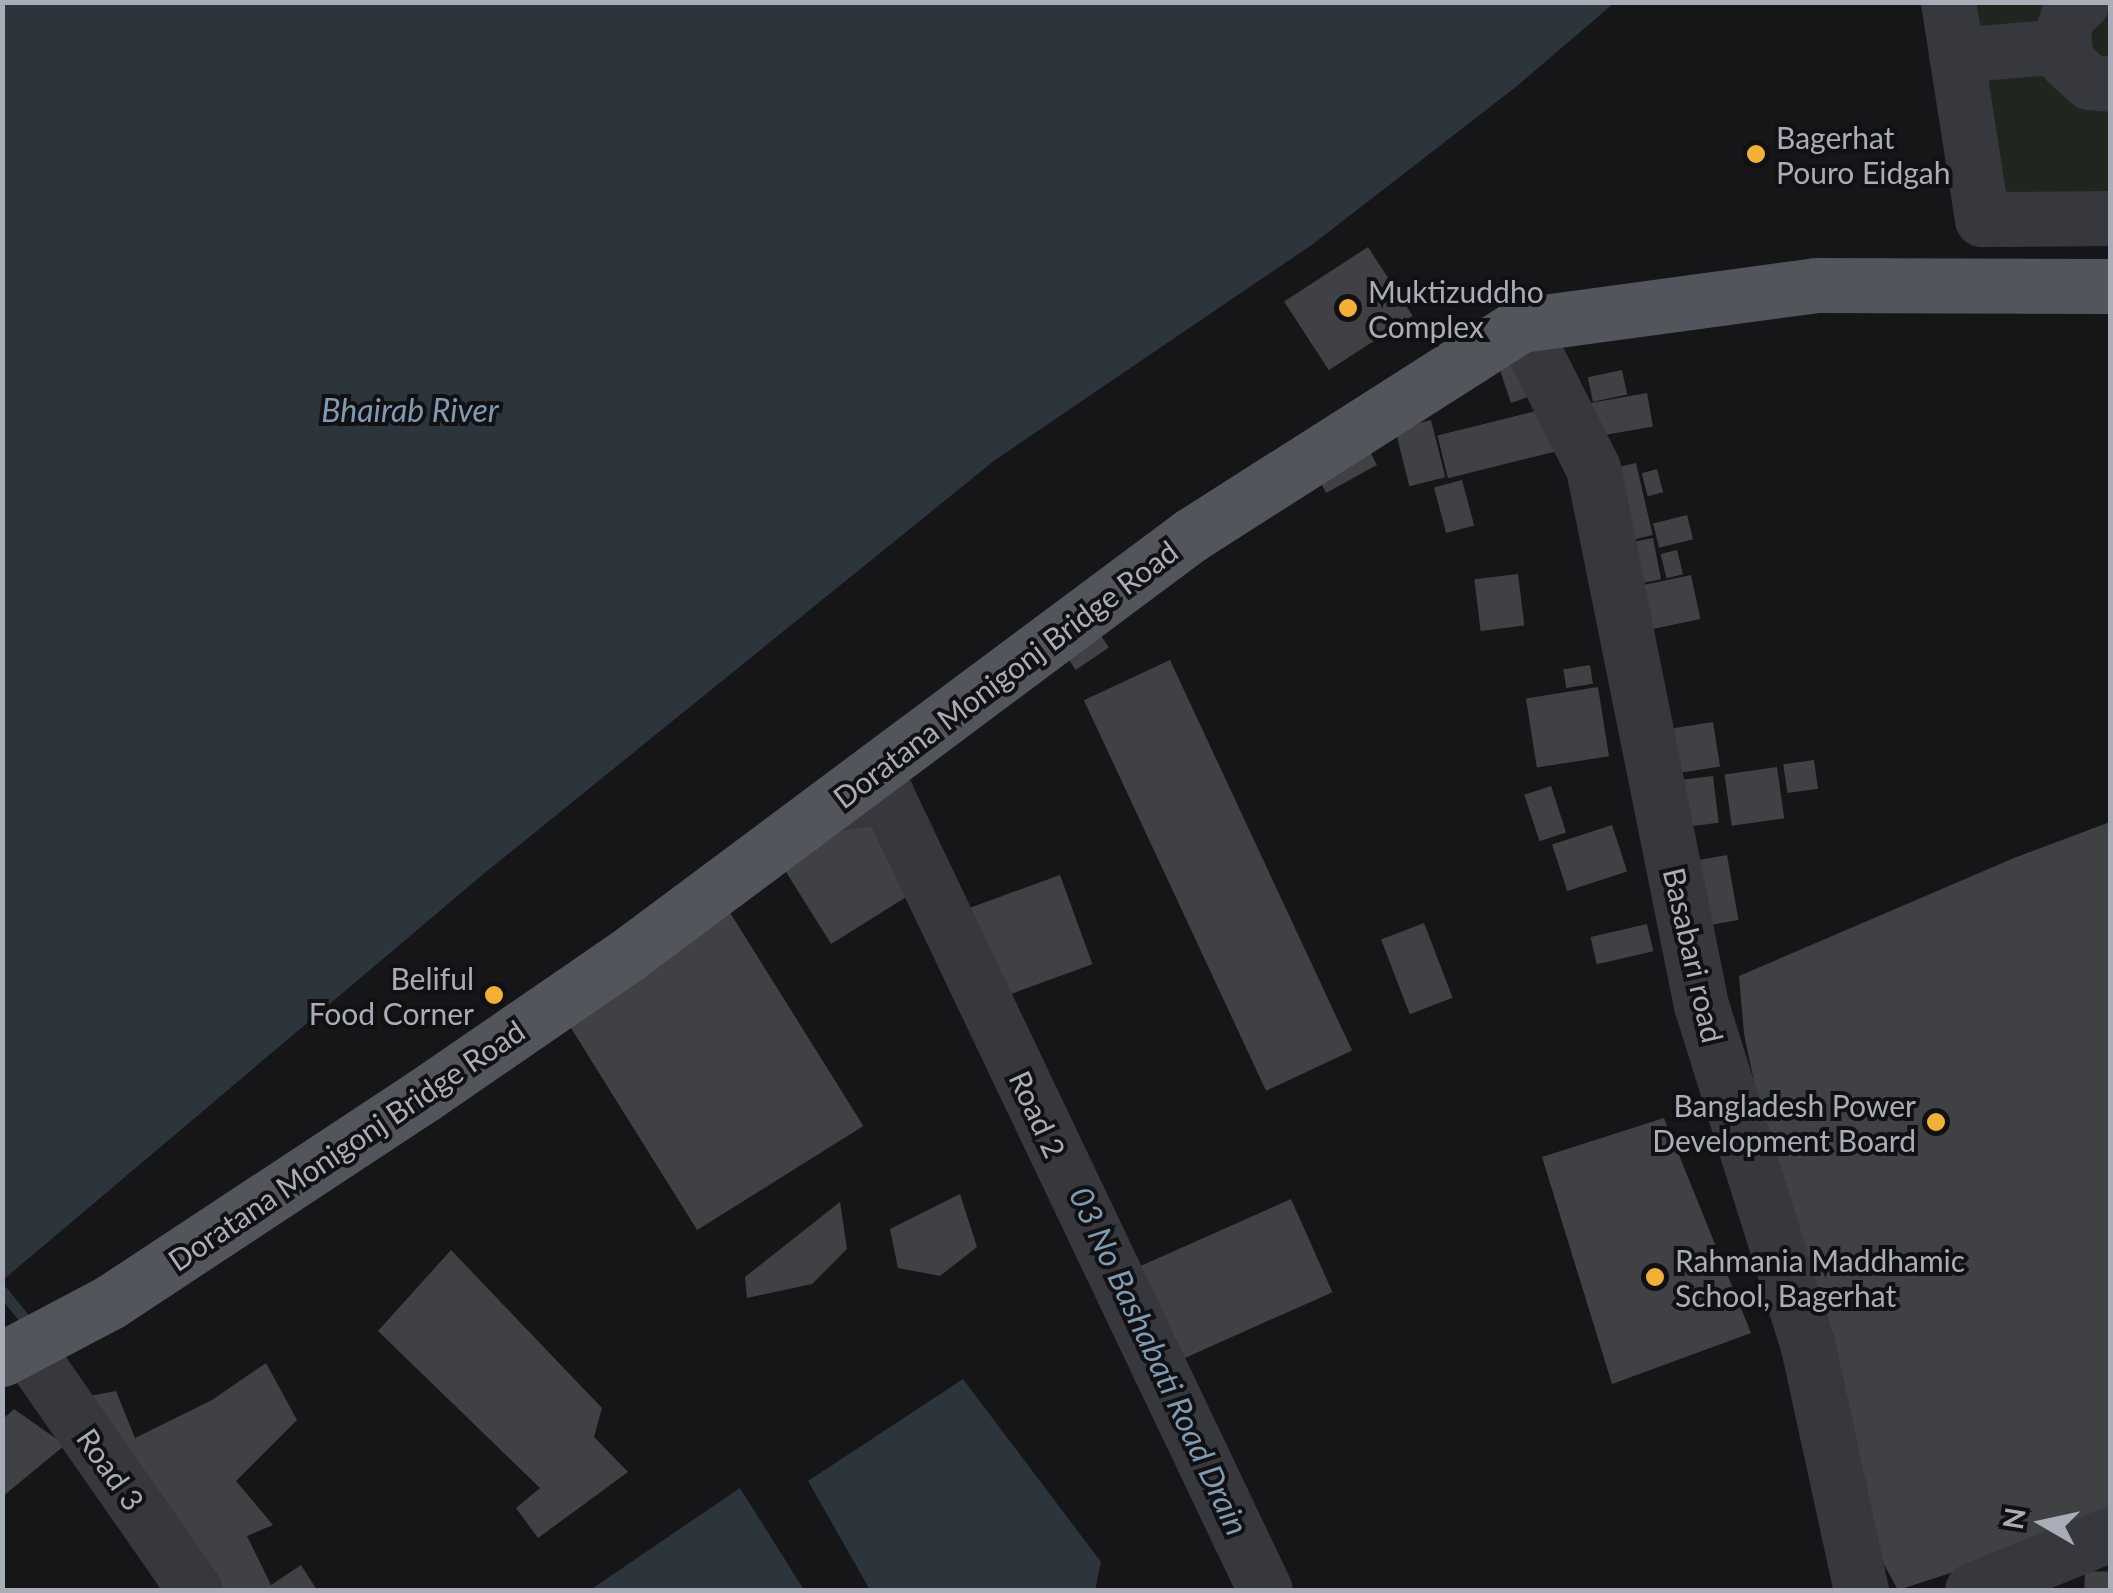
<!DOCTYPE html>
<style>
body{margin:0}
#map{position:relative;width:2113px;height:1593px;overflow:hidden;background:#161618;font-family:Lato,sans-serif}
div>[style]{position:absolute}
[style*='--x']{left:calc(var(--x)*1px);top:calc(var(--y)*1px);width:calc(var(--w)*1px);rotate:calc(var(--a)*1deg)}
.green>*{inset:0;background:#1e261f}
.water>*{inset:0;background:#2c353c}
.stream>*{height:11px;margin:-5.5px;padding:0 5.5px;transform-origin:5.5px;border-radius:5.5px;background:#2c353c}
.building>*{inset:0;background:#404145;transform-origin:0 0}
.minor>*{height:55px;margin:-27.5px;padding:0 27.5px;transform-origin:27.5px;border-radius:27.5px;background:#37383d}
.major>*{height:55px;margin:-27.5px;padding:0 27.5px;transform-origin:27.5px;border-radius:27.5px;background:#53555c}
.dots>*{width:28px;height:28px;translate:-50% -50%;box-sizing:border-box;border:5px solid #111113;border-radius:50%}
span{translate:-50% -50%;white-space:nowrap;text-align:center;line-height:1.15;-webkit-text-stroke:8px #111113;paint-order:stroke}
.poi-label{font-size:30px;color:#a8adb8}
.left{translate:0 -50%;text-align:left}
.right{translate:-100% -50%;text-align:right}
.street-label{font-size:30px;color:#a8adb8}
.water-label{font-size:32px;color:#7f9bb3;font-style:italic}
.frame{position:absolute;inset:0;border:5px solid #a8adb8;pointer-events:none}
.north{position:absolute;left:1993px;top:1473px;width:100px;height:100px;-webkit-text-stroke:8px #111113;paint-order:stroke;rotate:279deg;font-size:28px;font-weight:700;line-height:40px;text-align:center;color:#a8adb8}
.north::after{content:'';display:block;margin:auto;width:35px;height:45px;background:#a8adb8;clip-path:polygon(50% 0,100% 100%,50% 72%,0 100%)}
</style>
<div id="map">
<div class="green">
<i style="clip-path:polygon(1933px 3px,2110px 3px,2110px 244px,1968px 242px)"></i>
</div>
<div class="water">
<i style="clip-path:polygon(3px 2px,1614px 2px,1614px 3px,1517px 86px,1313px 244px,995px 460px,481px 876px,3px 1280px)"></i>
<i style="clip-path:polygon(963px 1379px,1101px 1562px,1095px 1590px,870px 1590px,808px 1481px)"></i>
<i style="clip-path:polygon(740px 1488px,804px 1590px,590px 1590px)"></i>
</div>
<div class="stream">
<i style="--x:2;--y:1291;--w:48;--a:51"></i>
</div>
<div class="building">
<i style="left:1368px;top:247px;width:82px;height:100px;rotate:57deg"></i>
<i style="clip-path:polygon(1492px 346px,1539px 393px,1511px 403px)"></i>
<i style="left:1622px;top:370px;width:25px;height:35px;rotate:78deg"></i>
<i style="left:1647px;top:393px;width:34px;height:62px;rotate:80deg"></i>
<i style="left:1548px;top:408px;width:44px;height:114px;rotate:76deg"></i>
<i style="left:1431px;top:420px;width:59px;height:37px;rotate:76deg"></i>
<i style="left:1361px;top:436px;width:33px;height:58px;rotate:61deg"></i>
<i style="left:1636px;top:463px;width:74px;height:26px;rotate:77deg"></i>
<i style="left:1657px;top:469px;width:24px;height:16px;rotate:75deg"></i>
<i style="left:1462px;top:480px;width:47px;height:29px;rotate:75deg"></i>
<i style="left:1687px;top:515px;width:25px;height:35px;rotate:76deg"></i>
<i style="left:1653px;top:538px;width:42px;height:29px;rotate:79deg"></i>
<i style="left:1677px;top:550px;width:25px;height:17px;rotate:76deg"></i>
<i style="left:1518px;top:574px;width:52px;height:44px;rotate:83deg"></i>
<i style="left:1691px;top:575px;width:45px;height:57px;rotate:78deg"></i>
<i style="left:1091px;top:621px;width:32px;height:40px;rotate:56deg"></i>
<i style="left:1170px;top:660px;width:431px;height:95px;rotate:65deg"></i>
<i style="left:1590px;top:665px;width:19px;height:27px;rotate:81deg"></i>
<i style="left:1598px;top:687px;width:70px;height:73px;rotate:81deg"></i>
<i style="left:1713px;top:722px;width:45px;height:61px;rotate:81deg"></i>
<i style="left:1814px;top:760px;width:29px;height:31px;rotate:82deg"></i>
<i style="left:1777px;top:767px;width:52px;height:53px;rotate:82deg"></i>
<i style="left:1713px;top:776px;width:47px;height:52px;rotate:83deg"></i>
<i style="left:1551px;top:786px;width:49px;height:28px;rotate:72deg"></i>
<i style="left:868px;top:803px;width:100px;height:106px;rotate:58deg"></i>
<i style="clip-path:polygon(2110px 822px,2110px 1507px,1988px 1561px,1898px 1590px,1864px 1528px,1781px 1210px,1744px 1034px,1739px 976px,2014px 858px)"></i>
<i style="left:1612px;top:825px;width:49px;height:63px;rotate:72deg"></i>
<i style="left:1727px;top:855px;width:66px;height:50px;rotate:80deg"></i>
<i style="left:1060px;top:875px;width:95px;height:111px;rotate:70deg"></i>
<i style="left:724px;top:903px;width:263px;height:196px;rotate:58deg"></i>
<i style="left:1424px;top:923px;width:80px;height:46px;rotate:69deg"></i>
<i style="left:1647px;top:924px;width:28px;height:58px;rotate:77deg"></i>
<i style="clip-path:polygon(1664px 1118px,1751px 1333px,1612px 1384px,1542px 1157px)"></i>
<i style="clip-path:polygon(960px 1194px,977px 1247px,940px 1276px,898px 1268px,890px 1229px)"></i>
<i style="left:1291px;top:1199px;width:102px;height:172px;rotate:66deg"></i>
<i style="clip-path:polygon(840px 1202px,847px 1249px,812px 1284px,747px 1298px,745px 1277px)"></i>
<i style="clip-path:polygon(451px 1250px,602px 1408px,594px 1437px,628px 1472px,538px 1538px,516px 1508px,540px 1488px,378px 1331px)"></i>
<i style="clip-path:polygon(266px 1363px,297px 1420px,236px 1481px,273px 1525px,247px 1536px,271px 1585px,301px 1565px,317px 1590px,161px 1590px,47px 1404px,116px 1391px,135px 1438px,212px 1400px)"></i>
<i style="clip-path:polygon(14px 1409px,65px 1445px,2px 1497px,2px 1420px)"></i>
<i style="left:2085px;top:1571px;width:25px;height:19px;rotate:2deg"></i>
</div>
<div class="minor">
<i style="--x:1948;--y:2;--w:220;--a:81.1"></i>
<i style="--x:1982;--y:219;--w:128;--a:-0.4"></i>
<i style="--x:2082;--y:2;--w:19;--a:137"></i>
<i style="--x:2068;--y:15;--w:16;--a:108"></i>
<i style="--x:2063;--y:30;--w:31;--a:84"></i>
<i style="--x:2066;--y:61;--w:31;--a:42"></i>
<i style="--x:2089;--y:82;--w:21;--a:5"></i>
<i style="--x:1956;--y:55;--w:106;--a:-4.9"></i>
<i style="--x:1521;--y:325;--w:160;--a:63.3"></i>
<i style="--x:1593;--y:468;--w:548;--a:78.63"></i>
<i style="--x:1701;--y:1005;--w:358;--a:72.6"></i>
<i style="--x:1808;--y:1347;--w:249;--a:77.7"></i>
<i style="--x:831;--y:804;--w:57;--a:-8.1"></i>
<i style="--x:887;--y:796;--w:879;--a:64.54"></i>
<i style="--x:26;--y:1348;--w:295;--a:55.1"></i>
<i style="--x:1972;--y:1590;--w:149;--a:-22.1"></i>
</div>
<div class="major">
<i style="--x:2;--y:1359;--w:122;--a:-27.8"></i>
<i style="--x:110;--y:1302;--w:376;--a:-33.4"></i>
<i style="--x:424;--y:1095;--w:249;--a:-34.5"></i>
<i style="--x:629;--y:954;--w:701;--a:-36.71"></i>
<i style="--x:1191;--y:535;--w:391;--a:-32.5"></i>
<i style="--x:1521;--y:325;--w:297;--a:-7.7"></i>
<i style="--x:1815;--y:285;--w:295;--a:0.2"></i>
</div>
<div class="dots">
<i style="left:1756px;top:154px;background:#f2b134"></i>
<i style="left:1348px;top:308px;background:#f2b134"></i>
<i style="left:494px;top:995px;background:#f2b134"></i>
<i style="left:1936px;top:1122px;background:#f2b134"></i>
<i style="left:1655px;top:1277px;background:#f2b134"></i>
</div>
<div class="poi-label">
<span class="left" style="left:1776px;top:154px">Bagerhat<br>Pouro Eidgah</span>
<span class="left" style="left:1368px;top:308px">Muktizuddho<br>Complex</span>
<span class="right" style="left:474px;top:995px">Beliful<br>Food Corner</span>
<span class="right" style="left:1916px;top:1122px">Bangladesh Power<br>Development Board</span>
<span class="left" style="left:1675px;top:1277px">Rahmania Maddhamic<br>School, Bagerhat</span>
</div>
<div class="street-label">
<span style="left:1005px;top:674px;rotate:-37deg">Doratana Monigonj Bridge Road</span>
<span style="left:1694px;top:955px;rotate:77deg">Basabari road</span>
<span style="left:1038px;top:1114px;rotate:65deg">Road 2</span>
<span style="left:346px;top:1145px;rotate:-34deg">Doratana Monigonj Bridge Road</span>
<span style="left:111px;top:1469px;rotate:55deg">Road 3</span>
</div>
<div class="water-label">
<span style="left:410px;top:410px">Bhairab River</span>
<span style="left:1159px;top:1361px;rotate:65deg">03 No Bashabati Road Drain</span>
</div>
<div class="frame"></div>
<div class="north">N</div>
</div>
